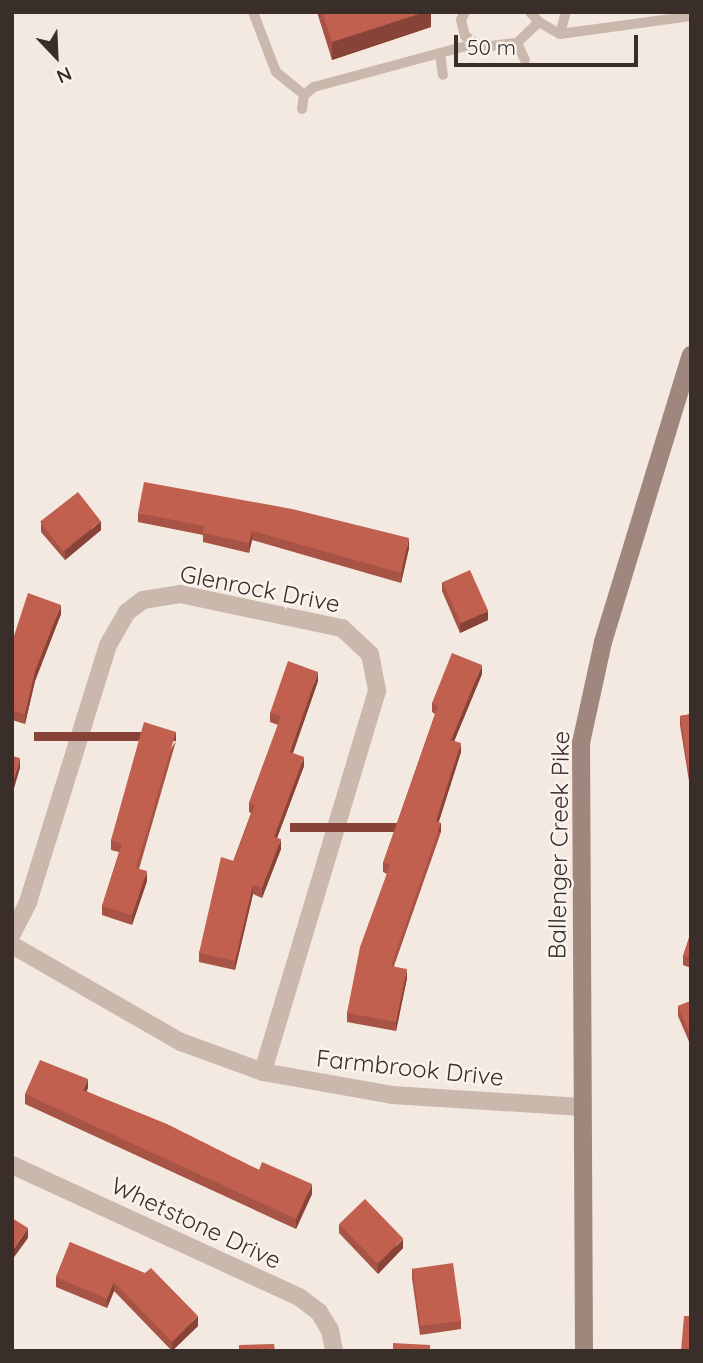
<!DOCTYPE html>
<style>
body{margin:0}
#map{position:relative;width:703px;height:1363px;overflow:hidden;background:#f3e9e1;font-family:Quicksand,sans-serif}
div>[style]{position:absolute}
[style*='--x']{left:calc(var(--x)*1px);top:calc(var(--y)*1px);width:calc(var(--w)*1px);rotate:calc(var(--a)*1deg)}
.service>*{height:10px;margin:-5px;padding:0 5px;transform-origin:5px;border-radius:5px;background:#cbb8ad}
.minor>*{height:18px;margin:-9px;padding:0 9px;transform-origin:9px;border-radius:9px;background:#cbb8ad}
.secondary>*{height:18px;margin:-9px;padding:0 9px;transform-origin:9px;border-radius:9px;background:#9f877e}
.wall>*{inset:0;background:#a75345}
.shaded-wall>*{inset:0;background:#884338;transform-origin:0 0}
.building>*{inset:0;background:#c26050;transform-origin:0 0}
span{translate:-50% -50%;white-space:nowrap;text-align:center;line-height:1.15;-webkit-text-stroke:5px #faf3ee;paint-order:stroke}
.street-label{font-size:24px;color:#3a2e2b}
.frame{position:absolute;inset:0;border:14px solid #3a2e2b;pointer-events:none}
.north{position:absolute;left:21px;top:21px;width:70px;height:70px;-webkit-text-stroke:5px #faf3ee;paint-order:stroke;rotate:157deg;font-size:19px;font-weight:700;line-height:28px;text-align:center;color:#3a2e2b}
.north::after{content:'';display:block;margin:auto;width:24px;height:32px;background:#3a2e2b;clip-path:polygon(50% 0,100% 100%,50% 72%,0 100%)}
.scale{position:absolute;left:454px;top:35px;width:184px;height:32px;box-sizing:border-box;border:4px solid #3a2e2b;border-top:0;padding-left:9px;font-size:21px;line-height:24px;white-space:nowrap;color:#3a2e2b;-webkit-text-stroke:5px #faf3ee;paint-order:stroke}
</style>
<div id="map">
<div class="service">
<i style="--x:253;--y:12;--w:64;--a:69"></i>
<i style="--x:276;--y:72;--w:36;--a:39"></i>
<i style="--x:465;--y:12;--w:9;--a:117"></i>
<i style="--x:461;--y:20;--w:16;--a:76"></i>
<i style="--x:465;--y:36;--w:20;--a:33"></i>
<i style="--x:482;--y:47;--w:35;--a:-7"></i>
<i style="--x:517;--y:43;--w:30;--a:-44"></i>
<i style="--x:539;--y:22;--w:13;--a:-132"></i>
<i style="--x:539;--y:22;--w:24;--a:30"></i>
<i style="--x:560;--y:34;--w:132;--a:-7.8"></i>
<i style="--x:560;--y:34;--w:23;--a:-75"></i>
<i style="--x:517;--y:43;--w:19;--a:65"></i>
<i style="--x:440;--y:54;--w:21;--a:82"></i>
<i style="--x:302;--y:109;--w:14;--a:-82"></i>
<i style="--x:304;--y:95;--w:13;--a:-39"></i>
<i style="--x:314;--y:87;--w:165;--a:-15.1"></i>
</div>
<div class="minor">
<i style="--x:12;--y:934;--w:36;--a:-63"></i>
<i style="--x:28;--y:902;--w:269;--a:-72.7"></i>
<i style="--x:108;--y:645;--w:38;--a:-60"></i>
<i style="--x:127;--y:612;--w:20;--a:-37"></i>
<i style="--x:143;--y:600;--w:37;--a:-9"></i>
<i style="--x:180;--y:594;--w:166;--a:11.9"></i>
<i style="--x:342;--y:628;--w:38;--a:43"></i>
<i style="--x:370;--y:654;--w:38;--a:79"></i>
<i style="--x:377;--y:691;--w:398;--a:106.7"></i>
<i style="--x:12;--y:945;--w:195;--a:29.9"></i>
<i style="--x:181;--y:1042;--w:87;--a:20.1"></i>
<i style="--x:263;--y:1072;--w:131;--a:10.1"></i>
<i style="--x:392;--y:1095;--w:190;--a:3.6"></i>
<i style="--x:12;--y:1165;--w:316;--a:24.7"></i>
<i style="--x:299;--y:1297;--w:25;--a:37"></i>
<i style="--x:319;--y:1312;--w:21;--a:59"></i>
<i style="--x:330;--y:1330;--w:21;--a:79"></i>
</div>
<div class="secondary">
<i style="--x:584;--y:1351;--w:608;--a:-90.28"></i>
<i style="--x:581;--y:743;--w:103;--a:-77.7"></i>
<i style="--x:603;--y:642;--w:300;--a:-73"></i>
</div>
<div class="wall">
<i style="clip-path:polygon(317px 12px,431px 12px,431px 27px,332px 60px)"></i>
<i style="clip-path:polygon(138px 513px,409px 548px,401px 583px,252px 540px,249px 553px,203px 542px,203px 535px,138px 522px)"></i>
<i style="clip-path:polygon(41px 522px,101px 530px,65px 560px,41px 532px)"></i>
<i style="clip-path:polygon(442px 582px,488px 620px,460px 633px,442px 591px)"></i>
<i style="clip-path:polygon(61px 614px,35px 681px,25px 724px,12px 720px,12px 642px)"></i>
<i style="clip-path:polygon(482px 674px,454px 741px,461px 752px,438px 822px,441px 832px,394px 966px,407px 978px,396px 1031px,347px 1022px,347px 1013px,387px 874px,383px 872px,383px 863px,435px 714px,432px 712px,432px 703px)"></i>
<i style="clip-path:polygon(318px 681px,293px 753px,304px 766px,277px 838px,281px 849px,262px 898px,253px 894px,235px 970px,199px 962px,199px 953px,251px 813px,249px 812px,249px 803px,278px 725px,270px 722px,270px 713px)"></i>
<i style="clip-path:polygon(691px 714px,691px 781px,689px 781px,680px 725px,680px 716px)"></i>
<i style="clip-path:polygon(176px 741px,139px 869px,147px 881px,132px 925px,102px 915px,102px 906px,119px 852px,111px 850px,111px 840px)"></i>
<i style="clip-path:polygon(691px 932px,691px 968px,683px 965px,683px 956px)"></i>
<i style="clip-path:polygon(691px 1001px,691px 1046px,678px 1016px,678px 1006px)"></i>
<i style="clip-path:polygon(88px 1088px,86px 1091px,312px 1194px,296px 1229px,25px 1104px,25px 1094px)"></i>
<i style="clip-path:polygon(339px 1224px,403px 1248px,378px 1274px,339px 1233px)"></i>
<i style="clip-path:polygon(70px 1242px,198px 1326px,172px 1351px,114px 1291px,107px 1308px,56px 1287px,56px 1277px)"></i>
<i style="clip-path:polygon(412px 1268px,461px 1320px,461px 1329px,420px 1335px,412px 1278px)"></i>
</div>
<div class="shaded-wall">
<i style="clip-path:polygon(425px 12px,431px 12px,431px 27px,332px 60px,332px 42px)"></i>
<i style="clip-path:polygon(101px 521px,101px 530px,65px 560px,65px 551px)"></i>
<i style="clip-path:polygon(252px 531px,252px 540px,249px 553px,249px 543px)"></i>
<i style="clip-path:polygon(409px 538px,409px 548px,401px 583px,401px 573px)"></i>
<i style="clip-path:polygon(61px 605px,61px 614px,35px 681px,25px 724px,25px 714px,35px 671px)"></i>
<i style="clip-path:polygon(488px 611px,488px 620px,460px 633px,460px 623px)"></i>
<i style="clip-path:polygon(482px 665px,482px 674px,451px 749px,451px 740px)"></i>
<i style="clip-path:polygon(318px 672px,318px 681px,290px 761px,290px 752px)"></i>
<i style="left:176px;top:732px;width:9px;height:142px;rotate:90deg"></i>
<i style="clip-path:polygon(461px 743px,461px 752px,436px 831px,436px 821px)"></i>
<i style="clip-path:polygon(304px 757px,304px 766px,274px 846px,274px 837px)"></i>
<i style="clip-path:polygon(20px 758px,20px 768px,12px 795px,12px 785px)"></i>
<i style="left:441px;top:823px;width:9px;height:151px;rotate:90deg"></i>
<i style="clip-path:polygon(281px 839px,281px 849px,262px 898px,262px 888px)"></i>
<i style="clip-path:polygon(147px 871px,147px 881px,132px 925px,132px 915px)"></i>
<i style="clip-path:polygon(253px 885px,253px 894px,235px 970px,235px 961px)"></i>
<i style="clip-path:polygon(407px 969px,407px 978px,396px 1031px,396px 1022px)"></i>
<i style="clip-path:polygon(88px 1079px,88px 1088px,83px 1100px,83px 1090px)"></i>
<i style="clip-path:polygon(312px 1184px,312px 1194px,296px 1229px,296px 1219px)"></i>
<i style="clip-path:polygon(28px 1228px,28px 1238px,12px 1260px,12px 1251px)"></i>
<i style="clip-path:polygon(403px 1239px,403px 1248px,378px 1274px,378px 1264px)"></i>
<i style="clip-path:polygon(114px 1282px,114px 1291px,107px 1308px,107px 1299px)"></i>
<i style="clip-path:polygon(198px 1316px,198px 1326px,172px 1351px,172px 1342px)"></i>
</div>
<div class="building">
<i style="clip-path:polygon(322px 12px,425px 12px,332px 42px)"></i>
<i style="clip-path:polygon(144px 482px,292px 509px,409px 538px,401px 573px,252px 531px,249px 543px,203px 533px,204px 526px,138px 513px)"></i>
<i style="left:78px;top:492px;width:37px;height:48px;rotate:52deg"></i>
<i style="left:470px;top:570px;width:45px;height:30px;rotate:66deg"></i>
<i style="clip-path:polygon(28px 593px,61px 605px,35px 671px,25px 714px,12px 711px,12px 642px)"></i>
<i style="clip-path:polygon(452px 653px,482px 665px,451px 740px,461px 743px,436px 821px,441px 823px,391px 966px,407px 969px,396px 1022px,347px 1013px,360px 947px,390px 865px,383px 863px,438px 706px,432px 703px)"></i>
<i style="clip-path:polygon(288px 661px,318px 672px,290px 752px,304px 757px,274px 837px,281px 839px,262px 888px,253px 885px,235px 961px,199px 953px,221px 857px,234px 861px,255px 805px,249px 803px,281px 716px,270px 713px)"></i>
<i style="clip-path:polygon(691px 714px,691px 772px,689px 772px,680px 716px)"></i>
<i style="clip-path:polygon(144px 722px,176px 732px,136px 868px,147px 871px,132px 915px,102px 906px,122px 844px,111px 840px)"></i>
<i style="clip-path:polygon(12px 756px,20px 758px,12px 785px)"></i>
<i style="clip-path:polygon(691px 932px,691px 958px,683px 956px)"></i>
<i style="clip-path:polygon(691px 1001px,691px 1037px,678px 1006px)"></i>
<i style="clip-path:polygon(40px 1060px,88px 1079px,83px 1090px,167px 1124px,259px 1170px,262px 1162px,312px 1184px,296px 1219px,25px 1094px)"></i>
<i style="left:365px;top:1199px;width:55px;height:36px;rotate:46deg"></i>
<i style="clip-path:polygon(12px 1218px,28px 1228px,12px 1251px)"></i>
<i style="clip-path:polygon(70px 1242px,145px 1273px,151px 1268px,198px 1316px,172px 1342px,114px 1282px,107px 1299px,56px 1277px)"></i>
<i style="left:453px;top:1263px;width:58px;height:41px;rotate:82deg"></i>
<i style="clip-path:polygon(684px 1316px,691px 1316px,691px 1351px,681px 1351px)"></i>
<i style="clip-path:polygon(393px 1343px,430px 1345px,430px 1351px,393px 1351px)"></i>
<i style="clip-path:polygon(274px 1344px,275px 1351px,239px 1351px,239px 1345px)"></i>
</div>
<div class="street-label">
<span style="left:260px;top:589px;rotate:11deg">Glenrock Drive</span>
<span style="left:559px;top:845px;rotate:-89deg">Ballenger Creek Pike</span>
<span style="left:410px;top:1068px;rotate:6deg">Farmbrook Drive</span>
<span style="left:196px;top:1223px;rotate:25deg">Whetstone Drive</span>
</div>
<div class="frame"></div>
<div class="north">N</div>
<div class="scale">50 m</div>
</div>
